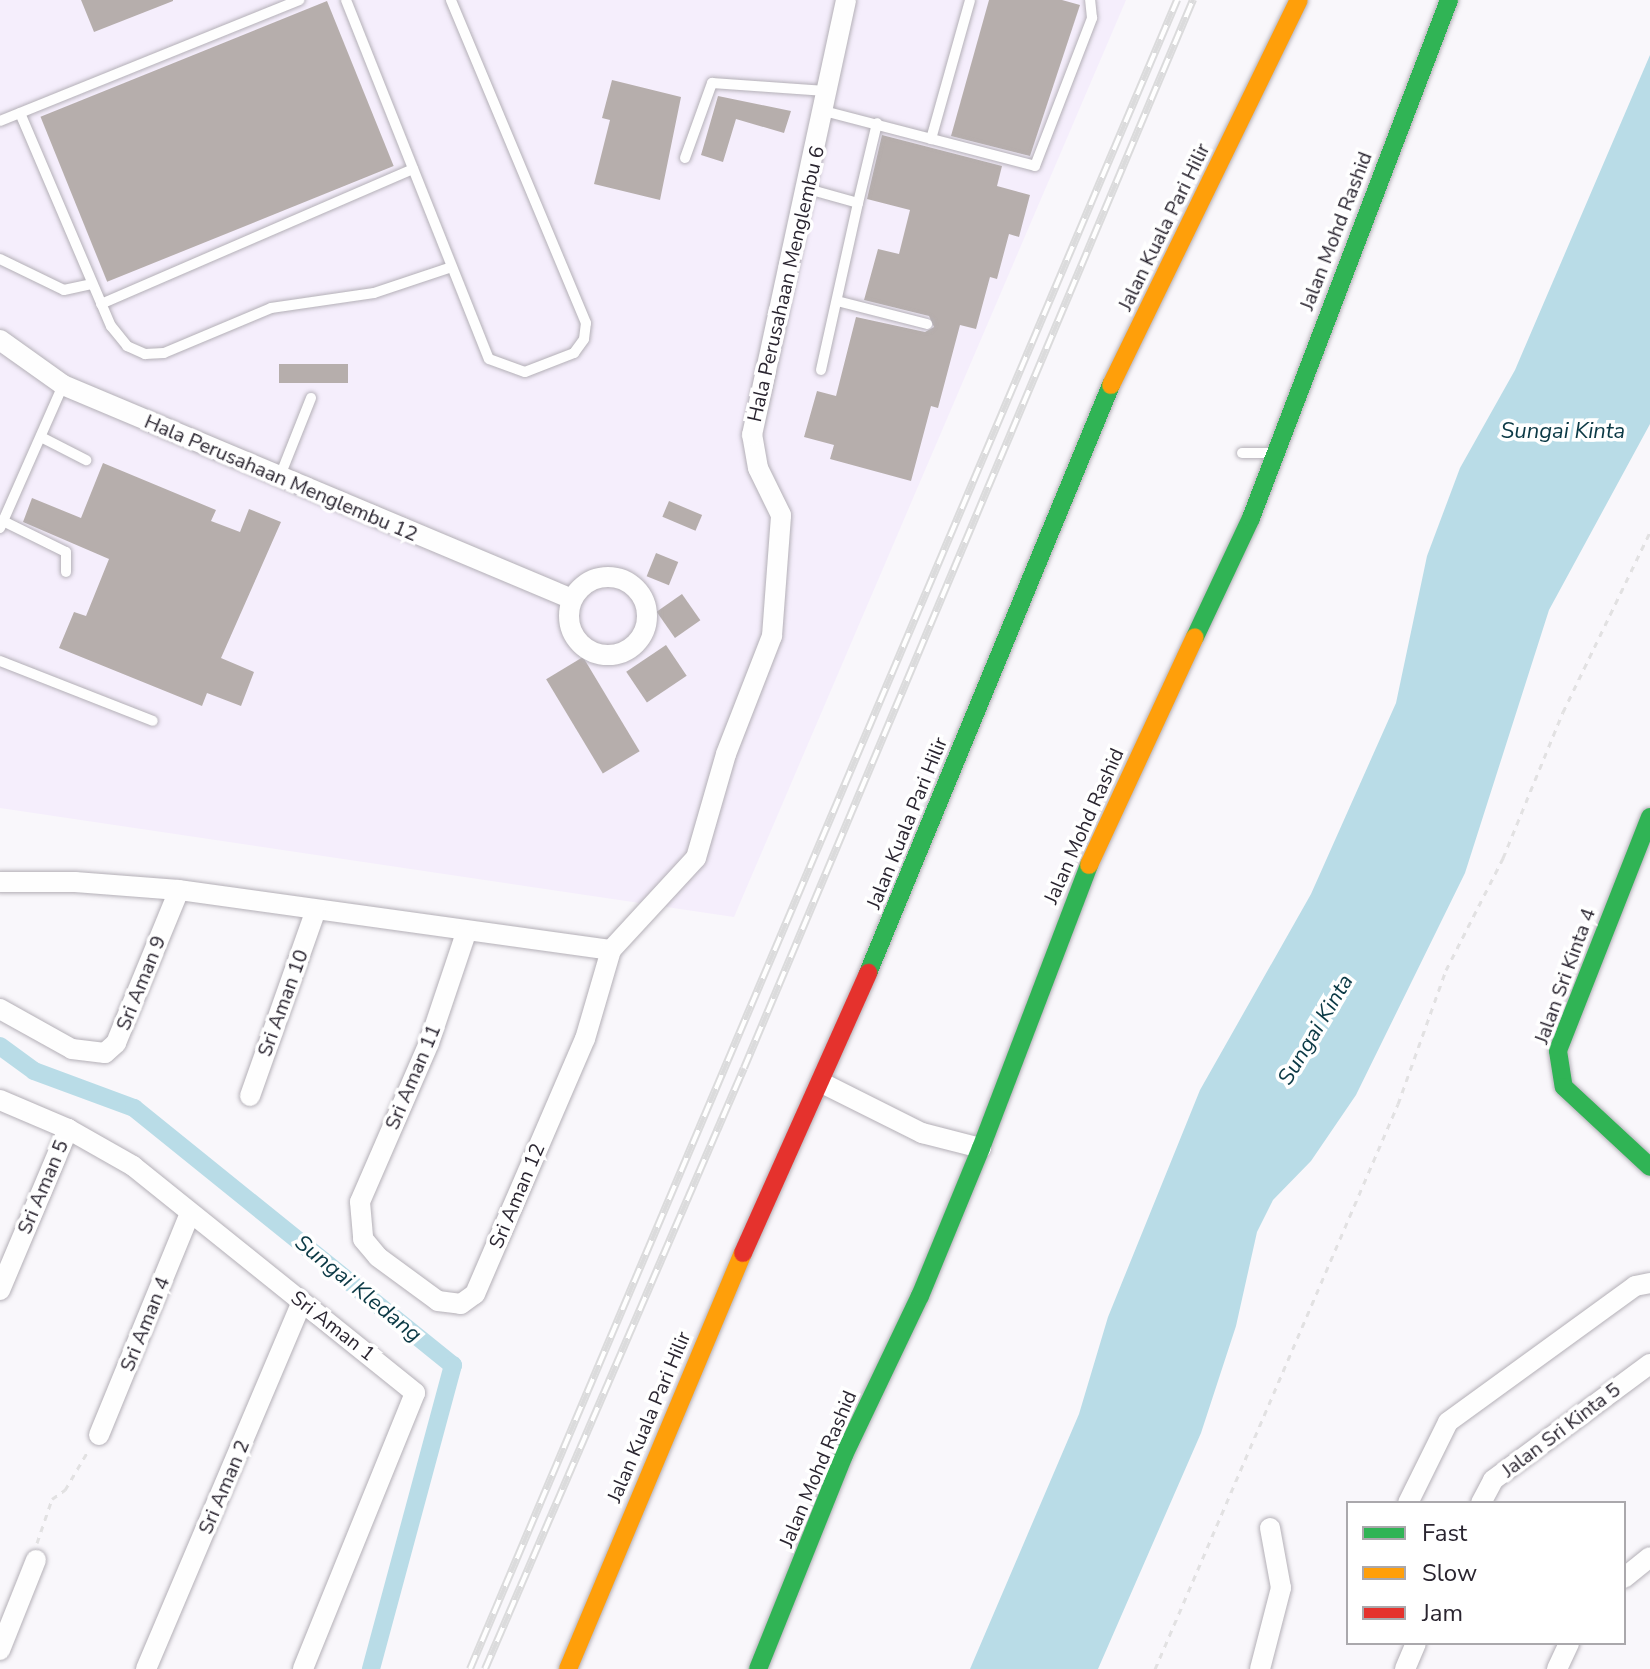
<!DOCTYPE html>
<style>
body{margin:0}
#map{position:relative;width:1650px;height:1669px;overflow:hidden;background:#f9f7fb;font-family:"Nunito Sans",sans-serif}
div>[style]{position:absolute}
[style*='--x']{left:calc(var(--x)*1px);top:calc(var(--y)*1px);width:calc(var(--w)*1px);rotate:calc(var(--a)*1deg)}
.built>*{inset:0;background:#f5eefc}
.water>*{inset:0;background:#b9dce7}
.canal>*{height:18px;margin:-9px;padding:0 9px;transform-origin:9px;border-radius:9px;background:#b9dce7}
.building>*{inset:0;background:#b6aeac;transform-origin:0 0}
.path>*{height:3px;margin-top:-1.5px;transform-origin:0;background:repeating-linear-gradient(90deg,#e2e1e2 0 6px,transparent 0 12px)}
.roads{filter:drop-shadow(0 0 2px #b4b0b7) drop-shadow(0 0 2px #b4b0b7)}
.lane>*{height:10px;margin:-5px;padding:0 5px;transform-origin:5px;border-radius:5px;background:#fefefe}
.street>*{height:20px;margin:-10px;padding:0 10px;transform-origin:10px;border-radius:10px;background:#fefefe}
.street>.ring{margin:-10px;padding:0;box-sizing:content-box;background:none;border:20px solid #fefefe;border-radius:50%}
.fast>*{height:18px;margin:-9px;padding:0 9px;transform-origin:9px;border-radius:9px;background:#30b455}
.slow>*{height:18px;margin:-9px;padding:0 9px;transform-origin:9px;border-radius:9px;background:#ff9f0a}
.jam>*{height:18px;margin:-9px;padding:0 9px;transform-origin:9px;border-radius:9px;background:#e5322d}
.rail>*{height:8px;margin-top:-4px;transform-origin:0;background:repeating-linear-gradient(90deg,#fff 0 15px,#dbdbdc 0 30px);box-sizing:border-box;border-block:2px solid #dbdbdc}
span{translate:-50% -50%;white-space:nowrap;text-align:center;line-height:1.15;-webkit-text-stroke:7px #fff;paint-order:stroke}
.street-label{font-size:20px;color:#2a2530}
.water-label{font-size:22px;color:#0b3945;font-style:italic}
.legend{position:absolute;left:1346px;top:1501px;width:280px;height:144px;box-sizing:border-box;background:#fff;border:2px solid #aaa8ac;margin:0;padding:10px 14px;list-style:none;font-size:24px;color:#2a2530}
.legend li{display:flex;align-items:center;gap:16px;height:40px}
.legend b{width:40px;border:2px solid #aaa8ac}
</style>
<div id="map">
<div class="built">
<i style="clip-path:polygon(0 0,1126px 0,734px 917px,0 808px)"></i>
</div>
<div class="water">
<i style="clip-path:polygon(1650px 55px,1650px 424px,1549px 610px,1465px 873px,1356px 1095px,1311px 1161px,1273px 1200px,1257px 1232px,1236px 1326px,1201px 1433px,1098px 1669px,970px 1669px,1079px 1414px,1108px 1317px,1200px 1090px,1311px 894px,1396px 703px,1427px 556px,1460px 468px,1515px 370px)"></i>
</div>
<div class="canal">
<i style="--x:0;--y:1046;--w:42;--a:36.3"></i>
<i style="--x:34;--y:1071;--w:107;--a:20.3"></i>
<i style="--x:134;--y:1108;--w:410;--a:38.9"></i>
<i style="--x:453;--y:1365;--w:315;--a:105.1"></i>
</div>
<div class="building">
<i style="clip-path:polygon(81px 0,173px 0,173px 1px,94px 32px)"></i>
<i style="clip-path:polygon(989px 0,1062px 0,1080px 5px,1030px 156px,951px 136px)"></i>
<i style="left:327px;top:1px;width:178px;height:309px;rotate:68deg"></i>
<i style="clip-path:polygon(612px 80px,681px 97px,660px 200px,594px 184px,610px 120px,602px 118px)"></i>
<i style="clip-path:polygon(718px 96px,791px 111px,784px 133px,736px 119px,723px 162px,701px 155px)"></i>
<i style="clip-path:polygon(882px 135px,1002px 166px,997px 186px,1030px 195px,1019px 237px,1009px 234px,997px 279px,990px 277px,976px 329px,960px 325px,938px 408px,931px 406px,911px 481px,830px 459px,834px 445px,804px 437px,817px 391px,836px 396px,856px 317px,925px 332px,934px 327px,929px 316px,864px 300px,878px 249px,899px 254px,910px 210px,867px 199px)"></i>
<i style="left:348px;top:364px;width:19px;height:69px;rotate:90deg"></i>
<i style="clip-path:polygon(103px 463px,216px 510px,211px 521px,240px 532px,249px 509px,281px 522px,221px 658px,254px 672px,241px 706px,207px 693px,202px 706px,59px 648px,74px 612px,86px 616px,109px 559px,23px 522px,32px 498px,81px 518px)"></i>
<i style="left:669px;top:501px;width:36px;height:17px;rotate:23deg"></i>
<i style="left:656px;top:553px;width:24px;height:25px;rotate:22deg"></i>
<i style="left:682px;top:594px;width:32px;height:31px;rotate:55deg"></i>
<i style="left:666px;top:645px;width:37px;height:48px;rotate:56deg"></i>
<i style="left:583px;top:657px;width:110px;height:43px;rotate:59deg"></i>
</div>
<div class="path">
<i style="--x:37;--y:1543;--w:46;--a:-71.2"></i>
<i style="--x:52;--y:1499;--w:16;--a:-35"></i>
<i style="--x:65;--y:1490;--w:45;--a:-59.5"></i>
<i style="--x:1155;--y:1669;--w:615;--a:-66.73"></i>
<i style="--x:1398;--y:1104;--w:142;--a:-70.3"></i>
<i style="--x:1446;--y:970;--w:126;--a:-63"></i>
<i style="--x:1503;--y:858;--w:158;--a:-67.7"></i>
<i style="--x:1563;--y:712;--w:200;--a:-64.2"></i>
</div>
<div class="roads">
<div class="lane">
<i style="--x:346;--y:0;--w:386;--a:68.3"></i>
<i style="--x:489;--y:359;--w:38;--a:20"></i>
<i style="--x:525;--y:372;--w:53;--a:-21.2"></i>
<i style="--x:574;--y:353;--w:17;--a:-54"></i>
<i style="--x:584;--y:339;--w:16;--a:-83"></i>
<i style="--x:586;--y:323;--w:350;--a:-112.7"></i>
<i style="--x:824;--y:111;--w:218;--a:14.6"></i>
<i style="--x:1035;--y:166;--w:159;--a:-68.9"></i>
<i style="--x:1092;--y:18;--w:18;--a:-96"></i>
<i style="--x:20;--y:113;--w:232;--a:66.9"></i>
<i style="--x:111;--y:326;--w:26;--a:51"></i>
<i style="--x:127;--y:346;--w:20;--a:24"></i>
<i style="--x:145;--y:354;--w:19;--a:-3"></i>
<i style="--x:164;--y:353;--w:116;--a:-22.8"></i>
<i style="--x:271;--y:308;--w:104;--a:-8.3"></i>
<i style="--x:374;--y:293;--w:82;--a:-18.4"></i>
<i style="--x:0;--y:121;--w:323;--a:-22"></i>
<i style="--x:931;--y:139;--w:144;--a:-74.3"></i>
<i style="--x:685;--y:158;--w:80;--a:-70.2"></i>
<i style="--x:712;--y:83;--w:114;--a:4"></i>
<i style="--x:808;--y:189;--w:52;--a:15.6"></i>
<i style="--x:858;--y:203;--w:171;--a:102.5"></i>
<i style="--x:858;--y:203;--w:82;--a:-76.6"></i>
<i style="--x:0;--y:259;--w:71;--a:25.8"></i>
<i style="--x:64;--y:290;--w:29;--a:-12"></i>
<i style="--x:837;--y:301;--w:93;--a:14.3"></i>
<i style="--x:101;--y:304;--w:340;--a:-23.4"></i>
<i style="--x:41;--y:437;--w:51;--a:27.1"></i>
<i style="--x:1242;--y:453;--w:29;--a:0"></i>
<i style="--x:280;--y:476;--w:84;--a:-68.3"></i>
<i style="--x:3;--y:521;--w:70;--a:26.2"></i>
<i style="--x:66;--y:552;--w:20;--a:90"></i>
<i style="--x:0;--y:528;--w:156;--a:-66.2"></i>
<i style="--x:0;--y:661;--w:164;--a:21.4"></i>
</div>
<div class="street">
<i style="--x:0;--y:340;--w:77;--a:35.5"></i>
<i style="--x:63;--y:385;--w:552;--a:22.8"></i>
<i class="ring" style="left:569px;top:577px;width:58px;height:58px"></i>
<i style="--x:0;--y:882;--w:75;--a:0"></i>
<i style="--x:75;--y:882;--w:104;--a:4.4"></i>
<i style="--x:179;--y:890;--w:436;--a:7.9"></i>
<i style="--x:466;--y:933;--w:116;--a:108.6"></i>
<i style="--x:429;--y:1043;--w:173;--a:113.5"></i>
<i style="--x:360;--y:1202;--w:37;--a:85"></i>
<i style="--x:363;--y:1239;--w:23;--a:50"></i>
<i style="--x:378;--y:1257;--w:74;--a:36.3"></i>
<i style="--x:438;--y:1301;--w:23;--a:7"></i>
<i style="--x:461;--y:1304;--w:17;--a:-36"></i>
<i style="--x:475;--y:1294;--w:278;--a:-66.7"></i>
<i style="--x:585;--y:1039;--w:93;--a:-73.7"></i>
<i style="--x:611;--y:950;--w:125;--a:-47.3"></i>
<i style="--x:696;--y:858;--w:108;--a:-73.9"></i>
<i style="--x:726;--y:754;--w:127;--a:-68.7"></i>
<i style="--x:772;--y:636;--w:121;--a:-85.7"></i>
<i style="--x:781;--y:515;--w:52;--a:-116.1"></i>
<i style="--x:758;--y:468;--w:34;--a:-100"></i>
<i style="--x:752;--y:435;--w:445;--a:-77.8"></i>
<i style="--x:0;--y:1009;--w:82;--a:29.1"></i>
<i style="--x:72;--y:1049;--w:33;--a:7"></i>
<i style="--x:105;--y:1053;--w:15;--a:-42"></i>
<i style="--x:116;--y:1043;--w:165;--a:-67.6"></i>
<i style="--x:822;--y:1083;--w:112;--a:26.6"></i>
<i style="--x:922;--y:1133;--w:61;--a:14.3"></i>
<i style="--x:250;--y:1096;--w:197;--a:-70.5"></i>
<i style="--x:0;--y:1100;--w:74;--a:23.1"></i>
<i style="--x:68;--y:1129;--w:75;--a:29.6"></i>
<i style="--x:133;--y:1166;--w:362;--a:38.8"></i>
<i style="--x:415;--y:1393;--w:298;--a:112.1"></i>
<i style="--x:0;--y:1290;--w:175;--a:-67.1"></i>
<i style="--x:99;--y:1435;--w:240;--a:-67.7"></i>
<i style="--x:1408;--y:1503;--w:90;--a:-63.7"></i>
<i style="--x:1448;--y:1422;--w:231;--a:-36"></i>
<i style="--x:1635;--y:1286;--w:15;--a:-11"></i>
<i style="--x:1481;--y:1503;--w:26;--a:-62"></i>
<i style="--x:1493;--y:1480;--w:195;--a:-36.5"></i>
<i style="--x:1624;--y:1578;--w:33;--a:-39"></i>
<i style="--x:0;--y:1650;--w:97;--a:-68.2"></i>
<i style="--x:146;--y:1669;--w:397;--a:-67"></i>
<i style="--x:1260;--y:1669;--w:84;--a:-75.5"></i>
<i style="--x:1281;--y:1588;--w:61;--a:-100.4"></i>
<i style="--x:1405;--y:1669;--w:28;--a:-67"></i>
<i style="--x:1557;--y:1669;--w:29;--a:-65"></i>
</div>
<div class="fast">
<i style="--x:1195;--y:637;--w:132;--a:-64.8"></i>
<i style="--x:1251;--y:518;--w:555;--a:-69.08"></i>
<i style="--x:1650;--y:817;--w:251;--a:111.5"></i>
<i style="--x:1558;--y:1051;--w:36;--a:81"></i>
<i style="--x:1564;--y:1087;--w:117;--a:42.9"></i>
<i style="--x:868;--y:973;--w:636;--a:-67.55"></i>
<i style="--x:758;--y:1669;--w:231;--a:-68.1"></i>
<i style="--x:844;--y:1455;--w:176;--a:-64.5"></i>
<i style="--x:920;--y:1296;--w:160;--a:-67.6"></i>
<i style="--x:981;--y:1148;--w:303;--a:-69.1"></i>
</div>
<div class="slow">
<i style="--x:1111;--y:385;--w:428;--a:-64"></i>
<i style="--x:1089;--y:865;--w:251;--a:-65.1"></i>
<i style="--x:568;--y:1669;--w:451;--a:-67.2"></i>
</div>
<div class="jam">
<i style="--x:743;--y:1253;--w:307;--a:-65.9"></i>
</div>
</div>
<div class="rail">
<i style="--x:470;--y:1669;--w:1813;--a:-67.04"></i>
<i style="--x:485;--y:1669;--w:654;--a:-66.69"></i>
<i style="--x:744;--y:1068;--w:1159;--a:-67.2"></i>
</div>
<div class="street-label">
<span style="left:1164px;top:227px;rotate:-64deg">Jalan Kuala Pari Hilir</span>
<span style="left:1336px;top:231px;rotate:-69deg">Jalan Mohd Rashid</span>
<span style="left:786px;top:284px;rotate:-77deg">Hala Perusahaan Menglembu 6</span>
<span style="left:281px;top:478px;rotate:23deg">Hala Perusahaan Menglembu 12</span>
<span style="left:907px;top:823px;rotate:-68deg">Jalan Kuala Pari Hilir</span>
<span style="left:1084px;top:826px;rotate:-66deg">Jalan Mohd Rashid</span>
<span style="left:1565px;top:976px;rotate:-70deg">Jalan Sri Kinta 4</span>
<span style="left:141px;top:983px;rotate:-68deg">Sri Aman 9</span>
<span style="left:283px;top:1003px;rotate:-70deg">Sri Aman 10</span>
<span style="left:413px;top:1077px;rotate:-67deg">Sri Aman 11</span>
<span style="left:43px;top:1187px;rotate:-67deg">Sri Aman 5</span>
<span style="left:517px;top:1196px;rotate:-67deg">Sri Aman 12</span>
<span style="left:145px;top:1324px;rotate:-68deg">Sri Aman 4</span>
<span style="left:333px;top:1326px;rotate:38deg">Sri Aman 1</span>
<span style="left:649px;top:1417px;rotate:-67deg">Jalan Kuala Pari Hilir</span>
<span style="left:1561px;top:1430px;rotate:-37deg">Jalan Sri Kinta 5</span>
<span style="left:818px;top:1469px;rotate:-67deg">Jalan Mohd Rashid</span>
<span style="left:224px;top:1487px;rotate:-67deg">Sri Aman 2</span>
</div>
<div class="water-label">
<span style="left:1563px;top:432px">Sungai Kinta</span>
<span style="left:1316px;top:1030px;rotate:-59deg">Sungai Kinta</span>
<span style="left:358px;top:1289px;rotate:39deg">Sungai Kledang</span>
</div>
<ul class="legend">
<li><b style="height:10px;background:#30b455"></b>Fast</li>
<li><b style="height:10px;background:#ff9f0a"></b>Slow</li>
<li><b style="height:10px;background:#e5322d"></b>Jam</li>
</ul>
</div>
